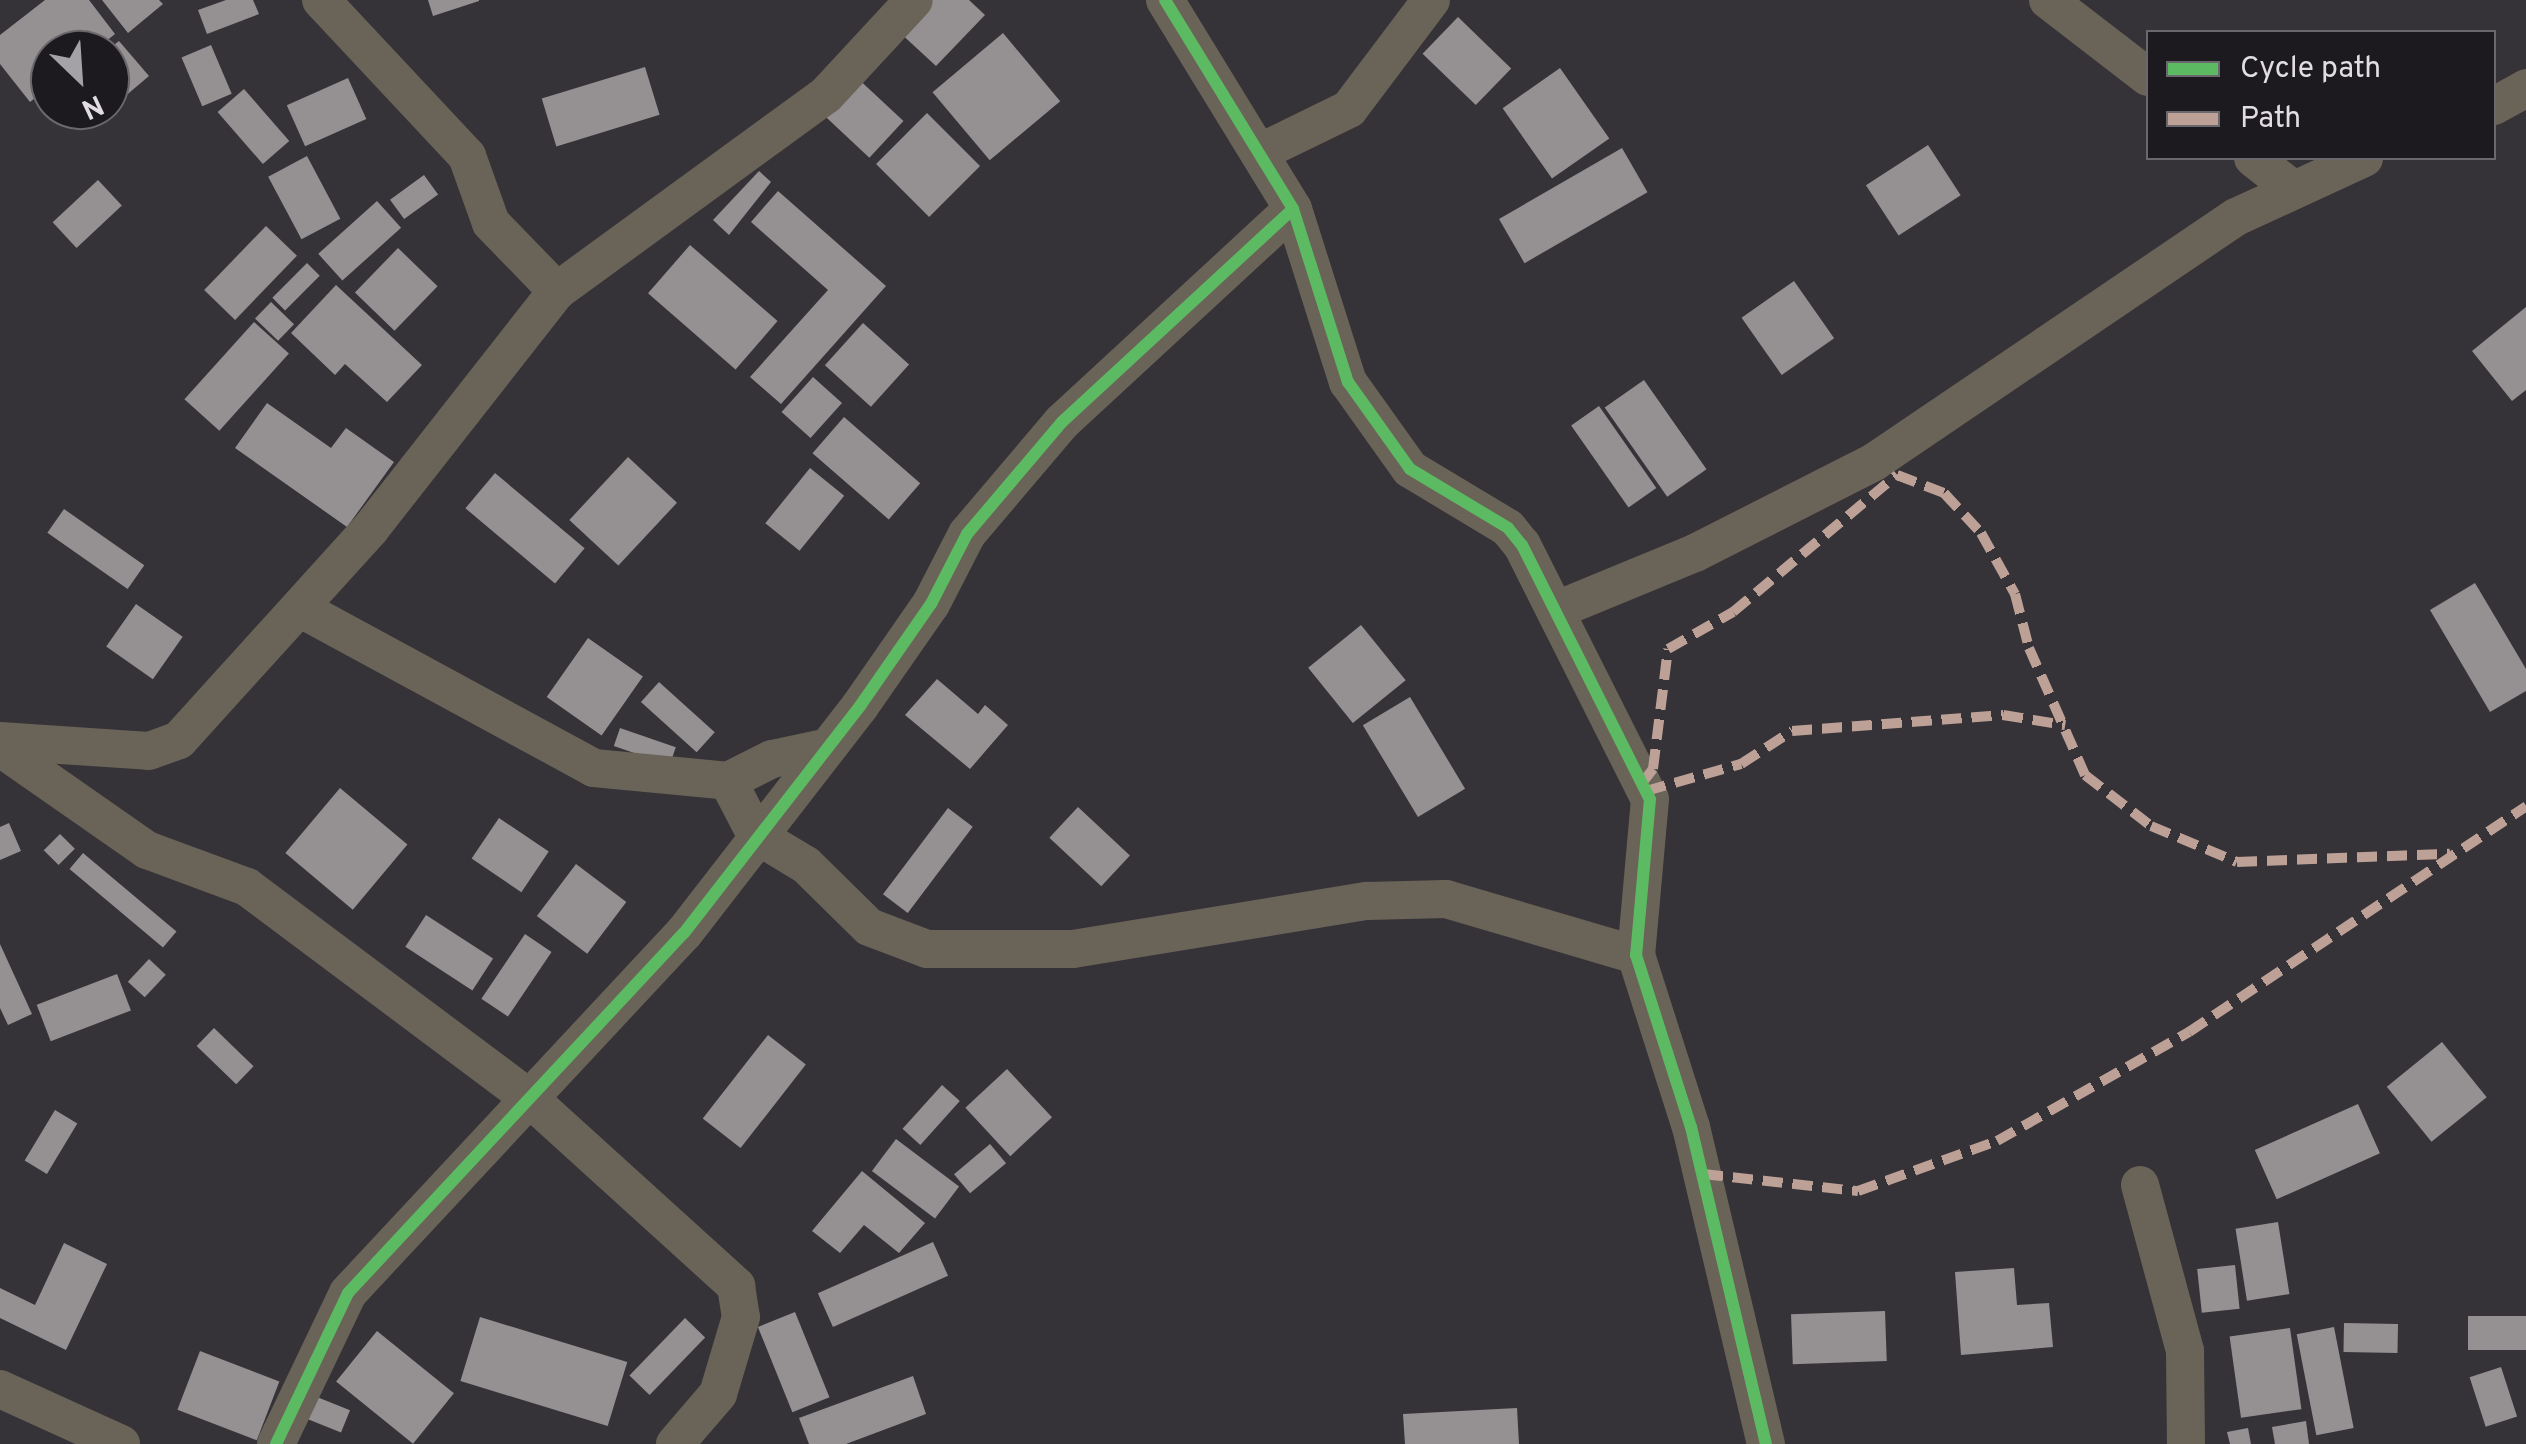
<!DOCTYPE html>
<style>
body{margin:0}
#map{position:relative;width:2526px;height:1444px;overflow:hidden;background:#363338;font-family:Overpass,sans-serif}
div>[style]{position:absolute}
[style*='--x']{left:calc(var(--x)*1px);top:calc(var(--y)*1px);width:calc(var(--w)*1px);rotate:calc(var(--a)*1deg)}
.building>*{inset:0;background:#959092;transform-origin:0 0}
.minor>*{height:38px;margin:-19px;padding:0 19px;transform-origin:19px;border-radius:19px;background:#6a6458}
.quiet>*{height:10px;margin-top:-5px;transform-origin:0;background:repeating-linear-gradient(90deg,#bda197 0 20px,transparent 0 30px)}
.cycleway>*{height:12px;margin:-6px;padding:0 6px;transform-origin:6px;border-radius:6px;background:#5cba63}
span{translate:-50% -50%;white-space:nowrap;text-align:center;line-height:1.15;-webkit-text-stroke:10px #1c1a1e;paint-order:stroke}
.legend{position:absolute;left:2146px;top:30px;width:350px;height:130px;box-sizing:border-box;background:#1c1a1e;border:2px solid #6b686d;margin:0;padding:12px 18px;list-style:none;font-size:30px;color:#e1dde3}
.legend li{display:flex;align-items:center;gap:20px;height:50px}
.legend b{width:50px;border:2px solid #6b686d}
.north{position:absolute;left:30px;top:30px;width:100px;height:100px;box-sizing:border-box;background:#1c1a1e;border:2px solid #6b686d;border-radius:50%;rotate:155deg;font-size:28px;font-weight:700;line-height:40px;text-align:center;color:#e1dde3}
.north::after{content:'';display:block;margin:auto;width:35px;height:45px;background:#a5a2a7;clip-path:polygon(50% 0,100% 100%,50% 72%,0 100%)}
</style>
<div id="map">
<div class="building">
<i style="clip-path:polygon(45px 0,89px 0,115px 34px,95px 50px,50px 50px,50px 86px,30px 102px,0 64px,0 35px)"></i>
<i style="clip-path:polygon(102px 0,159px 0,163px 4px,128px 33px)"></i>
<i style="clip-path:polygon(226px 0,253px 0,259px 14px,207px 34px,198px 10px)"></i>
<i style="clip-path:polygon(428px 0,479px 0,479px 1px,433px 16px)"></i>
<i style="clip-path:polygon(926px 0,969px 0,985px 15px,936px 66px,897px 30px)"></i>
<i style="left:1458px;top:17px;width:74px;height:51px;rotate:44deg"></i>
<i style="left:1003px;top:33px;width:89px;height:92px;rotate:50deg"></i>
<i style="clip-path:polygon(119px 41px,149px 76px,110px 109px,110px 48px)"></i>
<i style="left:211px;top:45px;width:53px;height:32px;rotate:67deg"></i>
<i style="left:645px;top:67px;width:50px;height:108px;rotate:73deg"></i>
<i style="left:1560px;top:68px;width:86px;height:70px;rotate:55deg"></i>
<i style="left:853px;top:74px;width:69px;height:50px;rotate:43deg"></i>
<i style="left:348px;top:78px;width:45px;height:67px;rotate:66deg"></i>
<i style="left:244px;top:89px;width:69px;height:35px;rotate:49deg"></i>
<i style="clip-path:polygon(75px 110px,109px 110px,89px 126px)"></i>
<i style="left:927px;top:113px;width:75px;height:72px;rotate:45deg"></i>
<i style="left:1928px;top:145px;width:60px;height:74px;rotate:57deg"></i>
<i style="left:1622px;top:148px;width:51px;height:142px;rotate:60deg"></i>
<i style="left:307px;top:156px;width:71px;height:44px;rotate:62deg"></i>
<i style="clip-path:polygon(759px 171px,771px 182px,729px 235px,713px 220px)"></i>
<i style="left:424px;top:175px;width:24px;height:42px;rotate:54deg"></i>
<i style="left:98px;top:180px;width:35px;height:62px;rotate:47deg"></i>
<i style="clip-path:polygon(778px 191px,886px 286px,781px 404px,750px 377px,828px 290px,751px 222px)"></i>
<i style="left:377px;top:201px;width:36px;height:79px;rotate:48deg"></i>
<i style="left:266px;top:226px;width:43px;height:89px;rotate:44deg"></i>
<i style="left:690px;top:245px;width:116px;height:64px;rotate:41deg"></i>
<i style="left:398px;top:248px;width:55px;height:62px;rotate:44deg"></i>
<i style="left:307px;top:263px;width:18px;height:49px;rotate:45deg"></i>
<i style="left:1794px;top:281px;width:70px;height:64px;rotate:55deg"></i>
<i style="clip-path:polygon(336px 285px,422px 365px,387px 402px,345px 364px,335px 375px,291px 333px)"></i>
<i style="left:271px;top:302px;width:32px;height:23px;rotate:44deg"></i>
<i style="clip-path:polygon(2526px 307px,2526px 390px,2512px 401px,2472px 351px)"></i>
<i style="left:254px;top:322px;width:47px;height:104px;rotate:42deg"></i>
<i style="left:863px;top:323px;width:62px;height:57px;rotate:42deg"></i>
<i style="left:813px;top:377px;width:39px;height:47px;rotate:42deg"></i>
<i style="left:1644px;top:380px;width:109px;height:48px;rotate:55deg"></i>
<i style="clip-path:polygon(267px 403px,331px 448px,346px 428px,394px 462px,347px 527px,235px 448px)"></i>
<i style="left:1599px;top:406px;width:100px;height:34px;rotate:55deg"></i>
<i style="left:844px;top:417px;width:101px;height:48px;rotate:41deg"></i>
<i style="left:628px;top:457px;width:67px;height:86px;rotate:43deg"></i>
<i style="left:810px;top:468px;width:44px;height:71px;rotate:39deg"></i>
<i style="left:495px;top:473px;width:117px;height:46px;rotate:40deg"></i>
<i style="left:64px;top:509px;width:98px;height:29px;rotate:35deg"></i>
<i style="clip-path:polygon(2475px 583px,2526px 669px,2526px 691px,2490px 712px,2430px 610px)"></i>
<i style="left:136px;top:604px;width:57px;height:52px;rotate:35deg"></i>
<i style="left:1361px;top:625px;width:71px;height:68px;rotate:51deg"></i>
<i style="left:588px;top:638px;width:67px;height:72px;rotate:35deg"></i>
<i style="clip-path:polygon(937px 679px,978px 714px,985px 705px,1008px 725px,970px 769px,905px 715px)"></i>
<i style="left:659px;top:682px;width:75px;height:27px;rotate:42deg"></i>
<i style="left:1410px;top:697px;width:107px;height:55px;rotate:59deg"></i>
<i style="left:620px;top:728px;width:59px;height:19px;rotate:19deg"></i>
<i style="left:340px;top:788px;width:88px;height:85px;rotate:40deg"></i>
<i style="left:1078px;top:807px;width:71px;height:42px;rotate:43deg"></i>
<i style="left:948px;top:808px;width:31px;height:108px;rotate:37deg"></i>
<i style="left:499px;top:818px;width:60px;height:49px;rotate:34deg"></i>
<i style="clip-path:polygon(9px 823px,21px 851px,0 860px,0 827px)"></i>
<i style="left:60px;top:834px;width:21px;height:23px;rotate:45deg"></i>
<i style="left:83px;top:853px;width:122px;height:21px;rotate:40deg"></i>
<i style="left:576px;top:864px;width:63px;height:65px;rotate:37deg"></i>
<i style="left:426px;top:915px;width:80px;height:38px;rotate:33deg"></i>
<i style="left:525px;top:934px;width:32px;height:78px;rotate:34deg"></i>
<i style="clip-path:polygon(0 944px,32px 1014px,8px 1025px,0 1008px)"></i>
<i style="left:149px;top:959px;width:23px;height:31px;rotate:43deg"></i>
<i style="left:117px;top:974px;width:39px;height:86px;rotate:69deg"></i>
<i style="left:214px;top:1028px;width:55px;height:25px;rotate:44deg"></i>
<i style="left:768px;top:1035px;width:48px;height:106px;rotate:38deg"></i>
<i style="left:2442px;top:1042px;width:71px;height:71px;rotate:51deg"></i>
<i style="left:1007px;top:1069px;width:66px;height:57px;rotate:47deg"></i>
<i style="left:942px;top:1085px;width:24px;height:59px;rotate:42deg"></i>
<i style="left:2358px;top:1104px;width:54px;height:113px;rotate:66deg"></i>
<i style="left:55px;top:1110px;width:26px;height:59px;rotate:31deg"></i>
<i style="left:896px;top:1139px;width:79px;height:40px;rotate:37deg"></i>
<i style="left:990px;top:1144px;width:25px;height:47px;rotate:50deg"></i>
<i style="clip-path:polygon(862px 1171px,925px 1223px,899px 1253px,864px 1225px,840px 1253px,812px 1231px)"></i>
<i style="left:2278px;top:1222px;width:73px;height:43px;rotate:81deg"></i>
<i style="left:933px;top:1242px;width:37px;height:126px;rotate:66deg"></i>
<i style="clip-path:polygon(64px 1243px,107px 1264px,66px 1350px,0 1318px,0 1288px,35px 1305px)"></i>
<i style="left:2235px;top:1265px;width:44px;height:38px;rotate:84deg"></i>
<i style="clip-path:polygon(2014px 1268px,2017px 1305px,2049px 1303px,2053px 1347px,1961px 1355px,1955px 1272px)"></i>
<i style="left:1885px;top:1311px;width:50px;height:94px;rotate:88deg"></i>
<i style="left:795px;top:1312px;width:92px;height:40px;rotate:68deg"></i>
<i style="left:2526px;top:1316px;width:34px;height:58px;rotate:90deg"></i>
<i style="left:480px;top:1317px;width:154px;height:67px;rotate:17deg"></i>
<i style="left:685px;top:1318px;width:28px;height:80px;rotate:44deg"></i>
<i style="left:2344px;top:1323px;width:54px;height:29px;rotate:1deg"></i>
<i style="left:2334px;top:1327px;width:103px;height:38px;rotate:79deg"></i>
<i style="left:2290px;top:1328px;width:82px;height:61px;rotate:82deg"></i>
<i style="left:377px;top:1331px;width:99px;height:65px;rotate:39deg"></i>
<i style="left:200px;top:1351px;width:85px;height:63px;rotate:21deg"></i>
<i style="left:2501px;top:1367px;width:52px;height:33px;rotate:72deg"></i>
<i style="clip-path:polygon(913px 1376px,926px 1414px,846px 1444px,809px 1444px,799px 1418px)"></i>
<i style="left:312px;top:1395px;width:41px;height:24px;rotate:22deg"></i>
<i style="clip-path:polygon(1517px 1408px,1519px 1444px,1405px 1444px,1403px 1414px)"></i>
<i style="clip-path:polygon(2306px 1421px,2309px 1444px,2275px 1444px,2272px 1427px)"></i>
<i style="clip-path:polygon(2248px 1428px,2251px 1444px,2230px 1444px,2227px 1432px)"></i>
</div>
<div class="minor">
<i style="--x:321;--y:0;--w:214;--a:46.9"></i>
<i style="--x:467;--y:156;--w:71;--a:70.3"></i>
<i style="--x:491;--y:223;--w:95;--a:45.9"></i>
<i style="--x:1165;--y:0;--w:245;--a:58.5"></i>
<i style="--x:1293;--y:209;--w:182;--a:72.4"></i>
<i style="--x:1348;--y:382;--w:107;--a:54.5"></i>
<i style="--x:1410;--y:469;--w:114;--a:31"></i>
<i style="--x:1508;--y:528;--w:22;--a:51"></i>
<i style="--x:1522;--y:545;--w:284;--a:63.3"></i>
<i style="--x:1650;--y:799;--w:157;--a:95.1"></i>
<i style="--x:1636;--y:955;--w:181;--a:72.3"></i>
<i style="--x:1691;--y:1127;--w:326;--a:76.7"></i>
<i style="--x:2048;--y:0;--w:126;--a:37.6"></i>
<i style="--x:2494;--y:106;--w:37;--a:-29"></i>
<i style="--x:1263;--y:151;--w:96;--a:-26"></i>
<i style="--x:1349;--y:109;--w:136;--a:-53"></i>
<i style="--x:2253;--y:158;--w:47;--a:38.1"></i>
<i style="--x:1559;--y:609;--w:147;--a:-22.4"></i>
<i style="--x:1695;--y:553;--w:201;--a:-26.9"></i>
<i style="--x:1874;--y:462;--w:437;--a:-34.1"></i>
<i style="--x:2236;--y:217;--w:141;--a:-24.7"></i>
<i style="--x:303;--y:610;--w:331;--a:28.5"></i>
<i style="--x:594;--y:768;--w:135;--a:5.5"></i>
<i style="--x:728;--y:781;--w:49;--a:-26.6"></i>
<i style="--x:772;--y:759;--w:53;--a:-11.9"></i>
<i style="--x:0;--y:741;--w:149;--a:3.8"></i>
<i style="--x:149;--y:751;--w:32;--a:-20"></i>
<i style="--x:179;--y:740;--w:286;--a:-47.8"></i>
<i style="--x:371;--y:528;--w:301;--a:-51.9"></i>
<i style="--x:557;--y:291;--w:333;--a:-36.1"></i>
<i style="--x:826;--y:95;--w:129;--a:-47.2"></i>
<i style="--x:2;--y:749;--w:177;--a:34.9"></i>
<i style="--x:147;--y:850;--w:107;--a:20.3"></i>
<i style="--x:247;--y:887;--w:352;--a:36.8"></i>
<i style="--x:529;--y:1098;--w:280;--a:42.2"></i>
<i style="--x:736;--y:1286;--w:31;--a:81"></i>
<i style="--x:741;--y:1317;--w:80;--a:106.6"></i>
<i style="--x:718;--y:1394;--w:66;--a:130.7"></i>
<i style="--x:728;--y:781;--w:61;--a:62.6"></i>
<i style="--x:756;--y:835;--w:58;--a:31"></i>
<i style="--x:806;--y:865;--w:88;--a:44.5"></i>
<i style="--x:869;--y:927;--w:62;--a:20.8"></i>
<i style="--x:927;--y:949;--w:146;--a:0"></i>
<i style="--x:1073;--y:949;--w:298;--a:-9.3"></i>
<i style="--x:1367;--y:901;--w:79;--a:-1.5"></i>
<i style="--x:1446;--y:899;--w:198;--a:16.4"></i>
<i style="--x:2140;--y:1185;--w:172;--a:74.8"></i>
<i style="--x:2185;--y:1351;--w:93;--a:89.4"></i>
<i style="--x:0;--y:1389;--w:133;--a:24.4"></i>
<i style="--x:276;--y:1444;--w:167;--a:-64.5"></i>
<i style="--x:348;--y:1293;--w:492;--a:-47"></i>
<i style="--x:684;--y:933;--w:287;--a:-52.2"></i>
<i style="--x:860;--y:706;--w:124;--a:-55.2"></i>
<i style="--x:931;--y:604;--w:79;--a:-62.8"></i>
<i style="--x:967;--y:534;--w:147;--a:-49.7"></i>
<i style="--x:1062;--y:422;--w:314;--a:-42.7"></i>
</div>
<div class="quiet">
<i style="--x:1642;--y:783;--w:18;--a:-52"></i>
<i style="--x:1653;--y:769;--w:121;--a:-82.9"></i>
<i style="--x:1668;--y:649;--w:75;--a:-29.6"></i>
<i style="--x:1733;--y:612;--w:214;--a:-39.9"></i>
<i style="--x:1897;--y:475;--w:50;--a:21"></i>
<i style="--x:1944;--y:493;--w:54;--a:47.2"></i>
<i style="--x:1981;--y:533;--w:70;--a:60.9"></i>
<i style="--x:2015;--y:594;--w:56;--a:75.5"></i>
<i style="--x:2029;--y:648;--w:139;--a:66.2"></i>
<i style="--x:2085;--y:775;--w:83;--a:37.7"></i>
<i style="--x:2151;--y:826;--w:93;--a:22.7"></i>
<i style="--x:2237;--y:862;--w:213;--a:-2.2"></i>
<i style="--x:1646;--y:791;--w:99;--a:-15.9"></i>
<i style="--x:1741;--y:764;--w:61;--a:-32.9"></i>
<i style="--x:1792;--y:731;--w:212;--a:-4.3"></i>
<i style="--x:2003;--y:715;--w:63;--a:9.2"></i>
<i style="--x:1703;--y:1174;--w:156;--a:6.3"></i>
<i style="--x:1858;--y:1191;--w:148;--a:-19.8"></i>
<i style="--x:1997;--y:1141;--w:221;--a:-29.6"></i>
<i style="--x:2189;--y:1032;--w:406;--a:-33.8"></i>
</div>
<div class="cycleway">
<i style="--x:1165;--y:0;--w:245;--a:58.5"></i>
<i style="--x:1293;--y:209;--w:182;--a:72.4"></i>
<i style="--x:1348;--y:382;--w:107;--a:54.5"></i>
<i style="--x:1410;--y:469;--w:114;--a:31"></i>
<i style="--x:1508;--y:528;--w:22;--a:51"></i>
<i style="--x:1522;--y:545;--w:284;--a:63.3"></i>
<i style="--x:1650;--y:799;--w:157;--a:95.1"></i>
<i style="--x:1636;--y:955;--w:181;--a:72.3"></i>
<i style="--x:1691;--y:1127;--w:326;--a:76.7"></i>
<i style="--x:276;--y:1444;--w:167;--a:-64.5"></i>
<i style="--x:348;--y:1293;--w:492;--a:-47"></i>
<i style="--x:684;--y:933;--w:287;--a:-52.2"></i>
<i style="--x:860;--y:706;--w:124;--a:-55.2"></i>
<i style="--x:931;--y:604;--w:79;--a:-62.8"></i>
<i style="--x:967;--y:534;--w:147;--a:-49.7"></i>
<i style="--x:1062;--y:422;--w:314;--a:-42.7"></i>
</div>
<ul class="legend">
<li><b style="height:12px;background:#5cba63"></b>Cycle path</li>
<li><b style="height:12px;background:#bda197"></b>Path</li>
</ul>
<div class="north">N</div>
</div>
